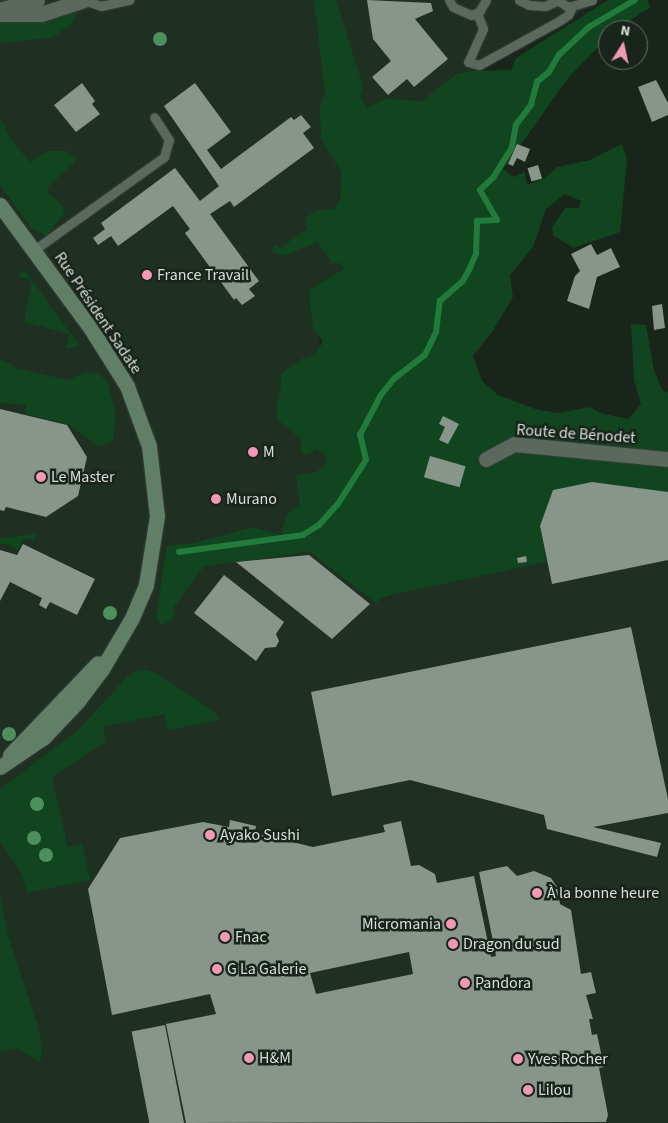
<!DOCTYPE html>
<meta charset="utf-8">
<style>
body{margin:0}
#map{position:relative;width:668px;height:1123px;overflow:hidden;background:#19241b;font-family:"Source Sans 3",sans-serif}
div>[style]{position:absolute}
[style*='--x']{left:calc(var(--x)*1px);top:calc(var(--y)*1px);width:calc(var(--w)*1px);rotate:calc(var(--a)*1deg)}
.built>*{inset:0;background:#1f2f22}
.green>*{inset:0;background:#10451f}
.stream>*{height:5.5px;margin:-2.75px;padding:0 2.75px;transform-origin:2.75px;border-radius:2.75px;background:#227b3d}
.building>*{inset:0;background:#88958a;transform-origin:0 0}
.roads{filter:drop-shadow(0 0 1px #373f39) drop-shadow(0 0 1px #373f39)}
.lane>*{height:9px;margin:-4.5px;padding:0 4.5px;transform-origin:4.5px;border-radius:4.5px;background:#5b685d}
.street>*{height:15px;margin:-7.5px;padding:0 7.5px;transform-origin:7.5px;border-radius:7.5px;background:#5b685d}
.secondary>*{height:15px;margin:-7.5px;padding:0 7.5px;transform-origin:7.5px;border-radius:7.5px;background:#617f66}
.trees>*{width:14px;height:14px;margin:-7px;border-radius:50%;background:#4e905d}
.dots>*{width:14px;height:14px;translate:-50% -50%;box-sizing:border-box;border:2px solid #19241b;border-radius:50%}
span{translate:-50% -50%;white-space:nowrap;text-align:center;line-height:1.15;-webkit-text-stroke:5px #19241b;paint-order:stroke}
.poi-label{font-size:16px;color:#d8dfd9}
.left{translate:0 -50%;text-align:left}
.right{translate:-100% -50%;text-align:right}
.street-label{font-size:16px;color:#d8dfd9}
.north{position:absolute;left:598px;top:20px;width:50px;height:50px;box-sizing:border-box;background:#19241b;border:1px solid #656f67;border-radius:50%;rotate:10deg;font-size:14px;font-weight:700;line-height:20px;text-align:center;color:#d8dfd9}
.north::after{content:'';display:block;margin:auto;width:18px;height:22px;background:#f09ab5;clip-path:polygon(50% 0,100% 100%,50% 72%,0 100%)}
</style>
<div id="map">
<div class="built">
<i style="clip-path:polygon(0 0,600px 0,469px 78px,318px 337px,382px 592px,544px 481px,668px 477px,668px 1123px,0 1123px)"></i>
</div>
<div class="green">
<i style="clip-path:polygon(0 0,38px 0,57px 17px,77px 13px,72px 24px,51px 38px,0 43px)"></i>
<i style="clip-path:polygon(314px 0,336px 0,363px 86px,360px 97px,368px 108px,384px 99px,422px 101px,455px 75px,469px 71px,511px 70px,516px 58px,608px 0,647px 0,651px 7px,615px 30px,608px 30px,608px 37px,569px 77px,503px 169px,514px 177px,525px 172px,527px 185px,545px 178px,557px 167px,590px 160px,622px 144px,627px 160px,620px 232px,574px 248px,553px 235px,552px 227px,565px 208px,579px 208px,581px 201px,565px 194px,546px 209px,533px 247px,510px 275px,513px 297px,492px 332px,473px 356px,482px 381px,498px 395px,538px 410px,558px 413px,590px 407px,600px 413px,628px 419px,641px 404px,634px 380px,631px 324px,646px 325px,654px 370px,662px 390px,668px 393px,668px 492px,592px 482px,553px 490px,540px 526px,546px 562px,395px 594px,381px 598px,376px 603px,310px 552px,204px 566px,174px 607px,173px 620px,161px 625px,156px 618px,166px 549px,169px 545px,194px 543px,253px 527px,281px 535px,287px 514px,300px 504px,296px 475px,317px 472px,327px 462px,325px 454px,315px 449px,307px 455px,301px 453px,301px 439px,277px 419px,276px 406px,280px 395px,281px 373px,303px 358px,315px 355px,323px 341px,313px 330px,309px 290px,344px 269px,340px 263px,332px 263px,317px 242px,284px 256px,272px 251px,275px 244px,280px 248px,307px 229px,305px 219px,316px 210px,333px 209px,340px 200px,341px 172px,321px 139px,320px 107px,325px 92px)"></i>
<i style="clip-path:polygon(0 117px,12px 141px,30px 162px,49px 151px,67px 151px,77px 159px,48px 187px,47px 192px,62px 205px,65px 212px,47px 236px,32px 229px,0 185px)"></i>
<i style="clip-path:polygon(24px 269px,79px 345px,78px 347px,66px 348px,69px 334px,24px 322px,32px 280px,18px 277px)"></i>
<i style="clip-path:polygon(0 358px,17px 368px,67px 380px,86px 372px,100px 375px,107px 381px,116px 415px,113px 442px,97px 446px,68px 424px,25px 414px,26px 405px,0 403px)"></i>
<i style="clip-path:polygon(37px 534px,34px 540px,24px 539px,18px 550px,8px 544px,0 544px,0 538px)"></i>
<i style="clip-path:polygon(146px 670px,156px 673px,214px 711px,219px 720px,168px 730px,164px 714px,103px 727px,106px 741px,52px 777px,68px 847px,82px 844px,90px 880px,27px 893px,22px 874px,0 842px,0 789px,78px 730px,127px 677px,135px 671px)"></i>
<i style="clip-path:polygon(0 894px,8px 936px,39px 1030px,42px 1053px,40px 1062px,18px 1049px,0 1051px)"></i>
</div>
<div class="stream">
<i style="--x:179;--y:552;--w:125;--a:-7.8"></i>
<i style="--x:303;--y:535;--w:19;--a:-32"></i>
<i style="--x:319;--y:525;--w:28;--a:-48"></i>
<i style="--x:338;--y:504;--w:52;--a:-57.5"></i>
<i style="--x:366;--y:460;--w:26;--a:-103"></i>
<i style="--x:360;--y:435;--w:45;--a:-62.3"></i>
<i style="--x:381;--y:395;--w:21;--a:-51"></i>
<i style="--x:394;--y:379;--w:39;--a:-38"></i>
<i style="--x:425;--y:355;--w:25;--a:-64"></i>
<i style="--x:436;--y:332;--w:31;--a:-83"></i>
<i style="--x:440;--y:301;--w:30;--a:-41"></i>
<i style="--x:463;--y:281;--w:13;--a:-61"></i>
<i style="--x:469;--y:270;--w:17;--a:-66"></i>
<i style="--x:476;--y:254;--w:33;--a:-88"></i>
<i style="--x:477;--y:221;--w:20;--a:-3"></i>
<i style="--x:497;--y:220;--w:34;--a:-120"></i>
<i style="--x:480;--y:190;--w:18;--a:-43"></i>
<i style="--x:493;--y:178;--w:36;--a:-58"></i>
<i style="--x:512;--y:147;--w:22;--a:-80"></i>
<i style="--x:516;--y:125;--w:25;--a:-53"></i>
<i style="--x:531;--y:105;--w:24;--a:-75"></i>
<i style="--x:537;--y:82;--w:16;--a:-40"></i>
<i style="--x:549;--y:72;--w:20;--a:-60"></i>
<i style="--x:559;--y:55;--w:41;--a:-43"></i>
<i style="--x:589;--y:27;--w:53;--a:-30.4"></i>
</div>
<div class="building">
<i style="clip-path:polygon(367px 0,431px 3px,433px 11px,415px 19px,448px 59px,414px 87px,407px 79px,388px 95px,372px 77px,391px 61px,373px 39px)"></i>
<i style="clip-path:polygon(656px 80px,668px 103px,668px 115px,652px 122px,638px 87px)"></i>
<i style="clip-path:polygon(82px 83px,95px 101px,92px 104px,100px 114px,76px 132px,54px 105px)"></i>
<i style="clip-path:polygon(195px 83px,231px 132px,207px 150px,221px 169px,291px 117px,294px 120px,301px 115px,311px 127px,303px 133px,314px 148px,234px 207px,230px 201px,210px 214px,259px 281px,249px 289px,255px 296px,242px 305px,236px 298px,234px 300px,185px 233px,190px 229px,173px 206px,118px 246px,111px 236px,98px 245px,93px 238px,105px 229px,101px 223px,175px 168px,200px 201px,219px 186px,164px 106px)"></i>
<i style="clip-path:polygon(517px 144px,530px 149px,525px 162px,517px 158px,513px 166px,508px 164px)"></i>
<i style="left:538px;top:165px;width:14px;height:11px;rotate:73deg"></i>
<i style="clip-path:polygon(591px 244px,597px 255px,611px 248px,620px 267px,597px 277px,589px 309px,567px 301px,575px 276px,580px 271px,571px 254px)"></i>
<i style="clip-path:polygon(662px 304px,665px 328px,654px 330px,652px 306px)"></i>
<i style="clip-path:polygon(0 409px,67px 425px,87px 457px,78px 496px,46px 517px,6px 507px,4px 511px,0 510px)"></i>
<i style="clip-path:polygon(443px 416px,459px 424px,448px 444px,439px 440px,445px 427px,439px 424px)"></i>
<i style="left:430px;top:456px;width:37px;height:22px;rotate:16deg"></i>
<i style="clip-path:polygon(592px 482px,668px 492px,668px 560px,552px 584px,540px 526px,553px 490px)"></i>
<i style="clip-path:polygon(23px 544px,95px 579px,77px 615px,50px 602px,46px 609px,39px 605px,42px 598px,10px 582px,0 601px,0 550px,17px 555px)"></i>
<i style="clip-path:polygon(309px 555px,370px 604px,332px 639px,236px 562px)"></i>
<i style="clip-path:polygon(526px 556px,527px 562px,518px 563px,517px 558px)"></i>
<i style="clip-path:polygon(224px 575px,284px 622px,276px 634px,279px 641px,276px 647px,265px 648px,256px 661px,194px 613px)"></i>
<i style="clip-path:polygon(631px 627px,668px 799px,668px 813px,593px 827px,661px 843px,657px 857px,547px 829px,544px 815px,410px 780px,332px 796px,311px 692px)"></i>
<i style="clip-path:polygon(evenodd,230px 820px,256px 826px,255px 833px,313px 847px,385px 832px,383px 825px,401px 821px,411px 866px,419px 865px,435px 874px,437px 883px,474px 876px,491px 957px,496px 956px,479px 872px,507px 866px,517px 876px,534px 871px,551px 878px,557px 887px,560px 904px,571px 910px,581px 974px,591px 972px,596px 993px,586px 995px,593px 1019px,589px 1019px,592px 1035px,597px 1034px,604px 1067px,599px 1068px,608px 1115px,606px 1122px,186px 1123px,166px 1024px,216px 1014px,210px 994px,112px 1015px,88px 889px,120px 838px,203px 822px,229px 827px,230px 820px,409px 952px,413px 974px,316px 994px,310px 973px,409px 952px)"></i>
<i style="left:165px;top:1025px;width:100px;height:34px;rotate:79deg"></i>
</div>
<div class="roads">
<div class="lane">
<i style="--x:83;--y:0;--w:19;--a:18"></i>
<i style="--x:101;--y:6;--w:29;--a:-12"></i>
<i style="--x:449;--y:0;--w:8;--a:60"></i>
<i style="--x:453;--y:7;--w:20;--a:24"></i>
<i style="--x:471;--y:15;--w:9;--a:-21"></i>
<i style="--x:479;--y:12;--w:14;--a:-60"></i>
<i style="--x:519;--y:0;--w:11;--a:27"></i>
<i style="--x:529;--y:5;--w:16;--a:4"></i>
<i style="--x:545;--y:6;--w:13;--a:-23"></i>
<i style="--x:557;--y:0;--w:13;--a:32"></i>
<i style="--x:568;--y:7;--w:25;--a:-16"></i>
<i style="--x:477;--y:13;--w:17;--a:69"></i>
<i style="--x:483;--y:29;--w:36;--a:114"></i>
<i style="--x:468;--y:62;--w:11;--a:15"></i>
<i style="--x:479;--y:65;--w:91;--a:-28.8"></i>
<i style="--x:559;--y:21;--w:11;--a:-34"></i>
<i style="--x:568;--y:15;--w:9;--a:-63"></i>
<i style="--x:34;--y:250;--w:160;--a:-35.6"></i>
<i style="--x:164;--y:157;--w:18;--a:-74"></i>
<i style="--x:169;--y:140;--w:27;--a:-123"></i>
</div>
<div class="street">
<i style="--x:2;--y:9;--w:36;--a:-14"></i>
<i style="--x:0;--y:14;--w:41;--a:0"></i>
<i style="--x:41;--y:14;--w:45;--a:-18"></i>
<i style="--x:486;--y:459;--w:32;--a:-28"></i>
<i style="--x:514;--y:444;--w:155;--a:5.6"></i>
</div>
<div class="secondary">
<i style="--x:0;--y:205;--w:154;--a:53.7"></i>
<i style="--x:91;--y:329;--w:67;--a:57.7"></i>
<i style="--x:127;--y:386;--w:64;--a:69.9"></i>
<i style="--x:149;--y:446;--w:70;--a:83.5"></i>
<i style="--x:157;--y:516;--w:70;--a:99.1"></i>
<i style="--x:146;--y:585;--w:36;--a:113"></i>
<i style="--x:132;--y:618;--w:59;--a:120.5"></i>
<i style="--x:102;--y:669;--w:40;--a:127"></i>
<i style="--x:78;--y:701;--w:50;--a:133.4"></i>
<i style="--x:44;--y:737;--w:53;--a:145.7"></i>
<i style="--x:10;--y:755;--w:127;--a:-46.3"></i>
</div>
</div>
<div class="trees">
<i style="left:160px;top:39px"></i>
<i style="left:110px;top:613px"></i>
<i style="left:9px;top:734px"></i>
<i style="left:37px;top:804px"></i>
<i style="left:34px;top:838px"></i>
<i style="left:46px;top:855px"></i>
</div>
<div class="dots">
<i style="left:147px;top:275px;background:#f09ab5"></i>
<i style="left:253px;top:452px;background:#f09ab5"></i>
<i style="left:41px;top:477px;background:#f09ab5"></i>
<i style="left:216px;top:499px;background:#f09ab5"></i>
<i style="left:210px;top:835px;background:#f09ab5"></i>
<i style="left:537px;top:893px;background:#f09ab5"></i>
<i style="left:451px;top:924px;background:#f09ab5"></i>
<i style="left:225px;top:937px;background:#f09ab5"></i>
<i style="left:453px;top:944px;background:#f09ab5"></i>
<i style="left:217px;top:969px;background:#f09ab5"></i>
<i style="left:465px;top:983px;background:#f09ab5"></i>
<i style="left:249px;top:1058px;background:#f09ab5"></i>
<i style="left:518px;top:1059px;background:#f09ab5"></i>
<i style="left:528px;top:1090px;background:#f09ab5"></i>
</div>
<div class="poi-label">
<span class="left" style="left:157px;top:275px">France Travail</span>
<span class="left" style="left:263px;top:452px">M</span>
<span class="left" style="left:51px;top:477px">Le Master</span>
<span class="left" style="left:226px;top:499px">Murano</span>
<span class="left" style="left:220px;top:835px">Ayako Sushi</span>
<span class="left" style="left:547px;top:893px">À la bonne heure</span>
<span class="right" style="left:441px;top:924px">Micromania</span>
<span class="left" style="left:235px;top:937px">Fnac</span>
<span class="left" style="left:463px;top:944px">Dragon du sud</span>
<span class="left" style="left:227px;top:969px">G La Galerie</span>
<span class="left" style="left:475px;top:983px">Pandora</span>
<span class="left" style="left:259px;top:1058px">H&amp;M</span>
<span class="left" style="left:528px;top:1059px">Yves Rocher</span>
<span class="left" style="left:538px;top:1090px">Lilou</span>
</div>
<div class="street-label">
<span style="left:98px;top:313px;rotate:56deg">Rue Président Sadate</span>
<span style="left:576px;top:434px;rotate:4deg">Route de Bénodet</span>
</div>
<div class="north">N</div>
</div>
